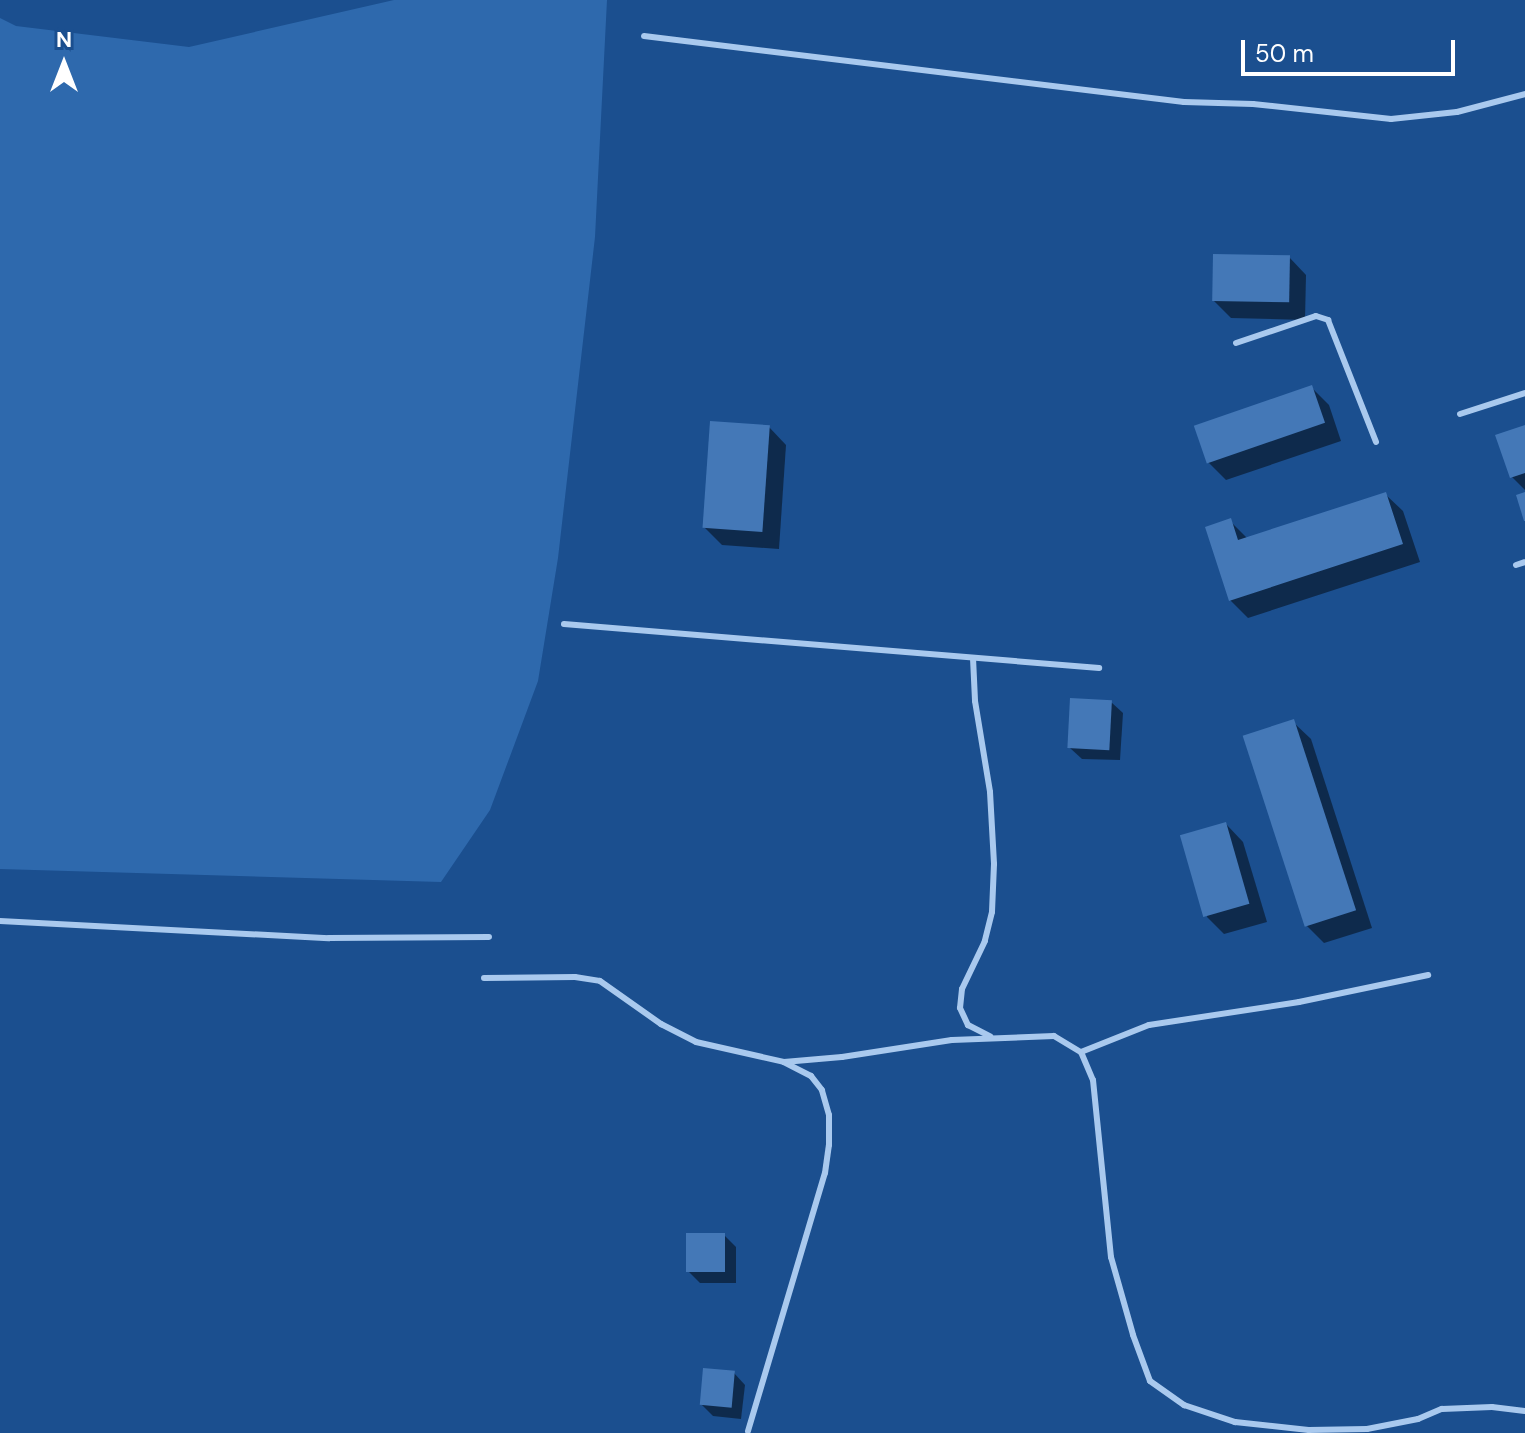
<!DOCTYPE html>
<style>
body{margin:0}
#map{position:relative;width:1525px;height:1433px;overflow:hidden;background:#1b4f8f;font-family:"DM Sans",sans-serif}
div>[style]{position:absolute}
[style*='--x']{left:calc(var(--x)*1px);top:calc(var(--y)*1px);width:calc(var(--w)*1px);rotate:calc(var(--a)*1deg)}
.green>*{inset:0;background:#2e69ad}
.shadow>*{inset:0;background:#0007}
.building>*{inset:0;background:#4478b7;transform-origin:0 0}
.service>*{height:6px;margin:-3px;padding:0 3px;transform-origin:3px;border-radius:3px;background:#a9c9ee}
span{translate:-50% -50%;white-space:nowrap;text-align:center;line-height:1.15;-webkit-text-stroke:8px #1b4f8f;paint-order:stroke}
.north{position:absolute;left:24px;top:24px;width:80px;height:80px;-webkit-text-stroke:6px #1b4f8f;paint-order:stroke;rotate:0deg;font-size:22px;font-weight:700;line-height:32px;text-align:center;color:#fff}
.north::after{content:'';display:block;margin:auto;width:28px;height:36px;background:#fff;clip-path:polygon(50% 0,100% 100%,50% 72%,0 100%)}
.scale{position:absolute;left:1241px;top:40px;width:214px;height:36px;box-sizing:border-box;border:4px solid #fff;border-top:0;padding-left:10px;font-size:24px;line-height:28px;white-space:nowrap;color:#fff;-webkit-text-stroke:6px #1b4f8f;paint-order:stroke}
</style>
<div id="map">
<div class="green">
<i style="clip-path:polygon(394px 0,607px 0,595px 237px,558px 558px,538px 681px,490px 810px,441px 882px,0 869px,0 18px,16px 26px,189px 47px)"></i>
</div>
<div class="shadow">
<i style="clip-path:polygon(1289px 257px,1306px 275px,1305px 320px,1231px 318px,1214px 301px)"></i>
<i style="clip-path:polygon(1312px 388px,1329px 405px,1341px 441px,1226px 480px,1208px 462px)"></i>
<i style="clip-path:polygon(769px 427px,786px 445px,779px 549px,722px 545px,704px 527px)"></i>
<i style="clip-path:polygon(1525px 427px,1525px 490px,1512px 477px)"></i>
<i style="clip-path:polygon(1385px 494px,1403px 511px,1420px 562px,1248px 618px,1230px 600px,1230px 521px,1248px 539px)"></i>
<i style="clip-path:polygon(1111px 702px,1123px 713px,1120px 760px,1082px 759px,1070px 748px)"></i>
<i style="clip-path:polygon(1293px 722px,1311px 739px,1372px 928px,1324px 943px,1306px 925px)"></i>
<i style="clip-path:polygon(1226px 824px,1243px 842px,1267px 922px,1224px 934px,1207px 917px)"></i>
<i style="clip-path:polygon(724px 1235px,736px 1247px,736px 1283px,700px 1283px,688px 1271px)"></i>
<i style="clip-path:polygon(734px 1373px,745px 1385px,741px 1419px,713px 1416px,701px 1404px)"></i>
</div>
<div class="building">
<i style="left:1213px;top:254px;width:77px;height:47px;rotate:1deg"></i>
<i style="left:1312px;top:385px;width:40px;height:125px;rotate:71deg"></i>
<i style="left:710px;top:421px;width:60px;height:107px;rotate:4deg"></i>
<i style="clip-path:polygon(1525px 425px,1525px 473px,1510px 478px,1495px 435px)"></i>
<i style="clip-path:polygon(1386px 492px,1403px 544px,1229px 601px,1205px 527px,1231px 518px,1238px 540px)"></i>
<i style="clip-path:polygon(1525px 492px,1525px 521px,1524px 521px,1516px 495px)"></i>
<i style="left:1070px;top:698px;width:42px;height:50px;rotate:3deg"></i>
<i style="left:1294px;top:719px;width:201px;height:54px;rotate:72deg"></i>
<i style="left:1226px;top:822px;width:85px;height:48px;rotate:74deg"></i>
<i style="left:686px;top:1233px;width:39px;height:39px"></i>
<i style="left:703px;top:1368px;width:32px;height:37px;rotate:5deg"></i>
</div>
<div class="service">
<i style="--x:644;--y:36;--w:544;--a:6.97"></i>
<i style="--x:1184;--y:102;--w:69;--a:1.7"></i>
<i style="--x:1253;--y:104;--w:139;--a:6.2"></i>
<i style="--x:1391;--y:119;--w:66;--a:-6.1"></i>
<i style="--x:1457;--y:112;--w:70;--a:-14.8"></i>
<i style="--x:1236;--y:343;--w:84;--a:-18.6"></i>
<i style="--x:1316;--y:316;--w:13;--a:18"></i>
<i style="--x:1328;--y:320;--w:131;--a:68.5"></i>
<i style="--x:1460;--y:414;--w:68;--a:-17.9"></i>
<i style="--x:1516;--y:565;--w:9;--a:-18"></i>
<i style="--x:564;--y:624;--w:537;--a:4.7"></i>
<i style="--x:973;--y:658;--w:43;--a:87.3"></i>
<i style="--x:975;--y:701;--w:92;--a:80.6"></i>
<i style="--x:990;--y:792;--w:72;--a:86.8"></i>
<i style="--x:994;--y:864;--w:48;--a:92.4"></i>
<i style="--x:992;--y:912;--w:30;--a:104"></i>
<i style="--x:985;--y:941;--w:53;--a:115.6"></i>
<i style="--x:962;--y:989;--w:19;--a:96"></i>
<i style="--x:960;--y:1008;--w:19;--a:65"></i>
<i style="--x:968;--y:1025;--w:25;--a:27"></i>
<i style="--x:0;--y:921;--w:329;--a:3"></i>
<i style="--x:329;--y:938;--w:160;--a:-0.4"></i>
<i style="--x:484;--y:978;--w:91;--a:-0.6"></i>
<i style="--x:575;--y:977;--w:25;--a:9"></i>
<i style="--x:600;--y:981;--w:75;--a:35.2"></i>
<i style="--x:661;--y:1024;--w:39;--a:27"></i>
<i style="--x:696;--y:1042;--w:90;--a:12.8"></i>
<i style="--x:784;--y:1062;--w:58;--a:-4.9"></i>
<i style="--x:842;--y:1057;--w:111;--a:-8.8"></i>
<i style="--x:952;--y:1040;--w:102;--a:-2.2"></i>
<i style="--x:1054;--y:1036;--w:31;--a:31"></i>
<i style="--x:1081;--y:1052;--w:30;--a:67"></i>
<i style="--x:1093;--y:1080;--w:178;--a:84.2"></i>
<i style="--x:1111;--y:1257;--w:81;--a:74.2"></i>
<i style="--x:1133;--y:1335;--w:49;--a:69.7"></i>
<i style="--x:1150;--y:1381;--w:42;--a:35.2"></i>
<i style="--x:1184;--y:1405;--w:54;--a:18.4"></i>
<i style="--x:1235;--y:1422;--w:74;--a:6.2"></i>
<i style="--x:1309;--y:1430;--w:58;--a:-1"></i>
<i style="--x:1367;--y:1429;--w:52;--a:-11.1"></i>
<i style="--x:1418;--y:1419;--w:26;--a:-23"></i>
<i style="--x:1442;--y:1409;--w:50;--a:-2.3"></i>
<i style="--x:1492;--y:1407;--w:33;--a:7"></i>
<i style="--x:1081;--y:1052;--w:73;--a:-21.7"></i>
<i style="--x:1149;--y:1025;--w:152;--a:-8.7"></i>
<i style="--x:1299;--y:1002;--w:132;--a:-11.8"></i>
<i style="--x:748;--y:1431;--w:269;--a:-73.4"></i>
<i style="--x:825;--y:1173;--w:28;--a:-82"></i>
<i style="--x:829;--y:1145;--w:30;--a:-90"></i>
<i style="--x:829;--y:1115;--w:26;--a:-106"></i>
<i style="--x:822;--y:1090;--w:18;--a:-128"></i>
<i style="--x:811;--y:1076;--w:30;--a:-153"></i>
</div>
<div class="north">N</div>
<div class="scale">50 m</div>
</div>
